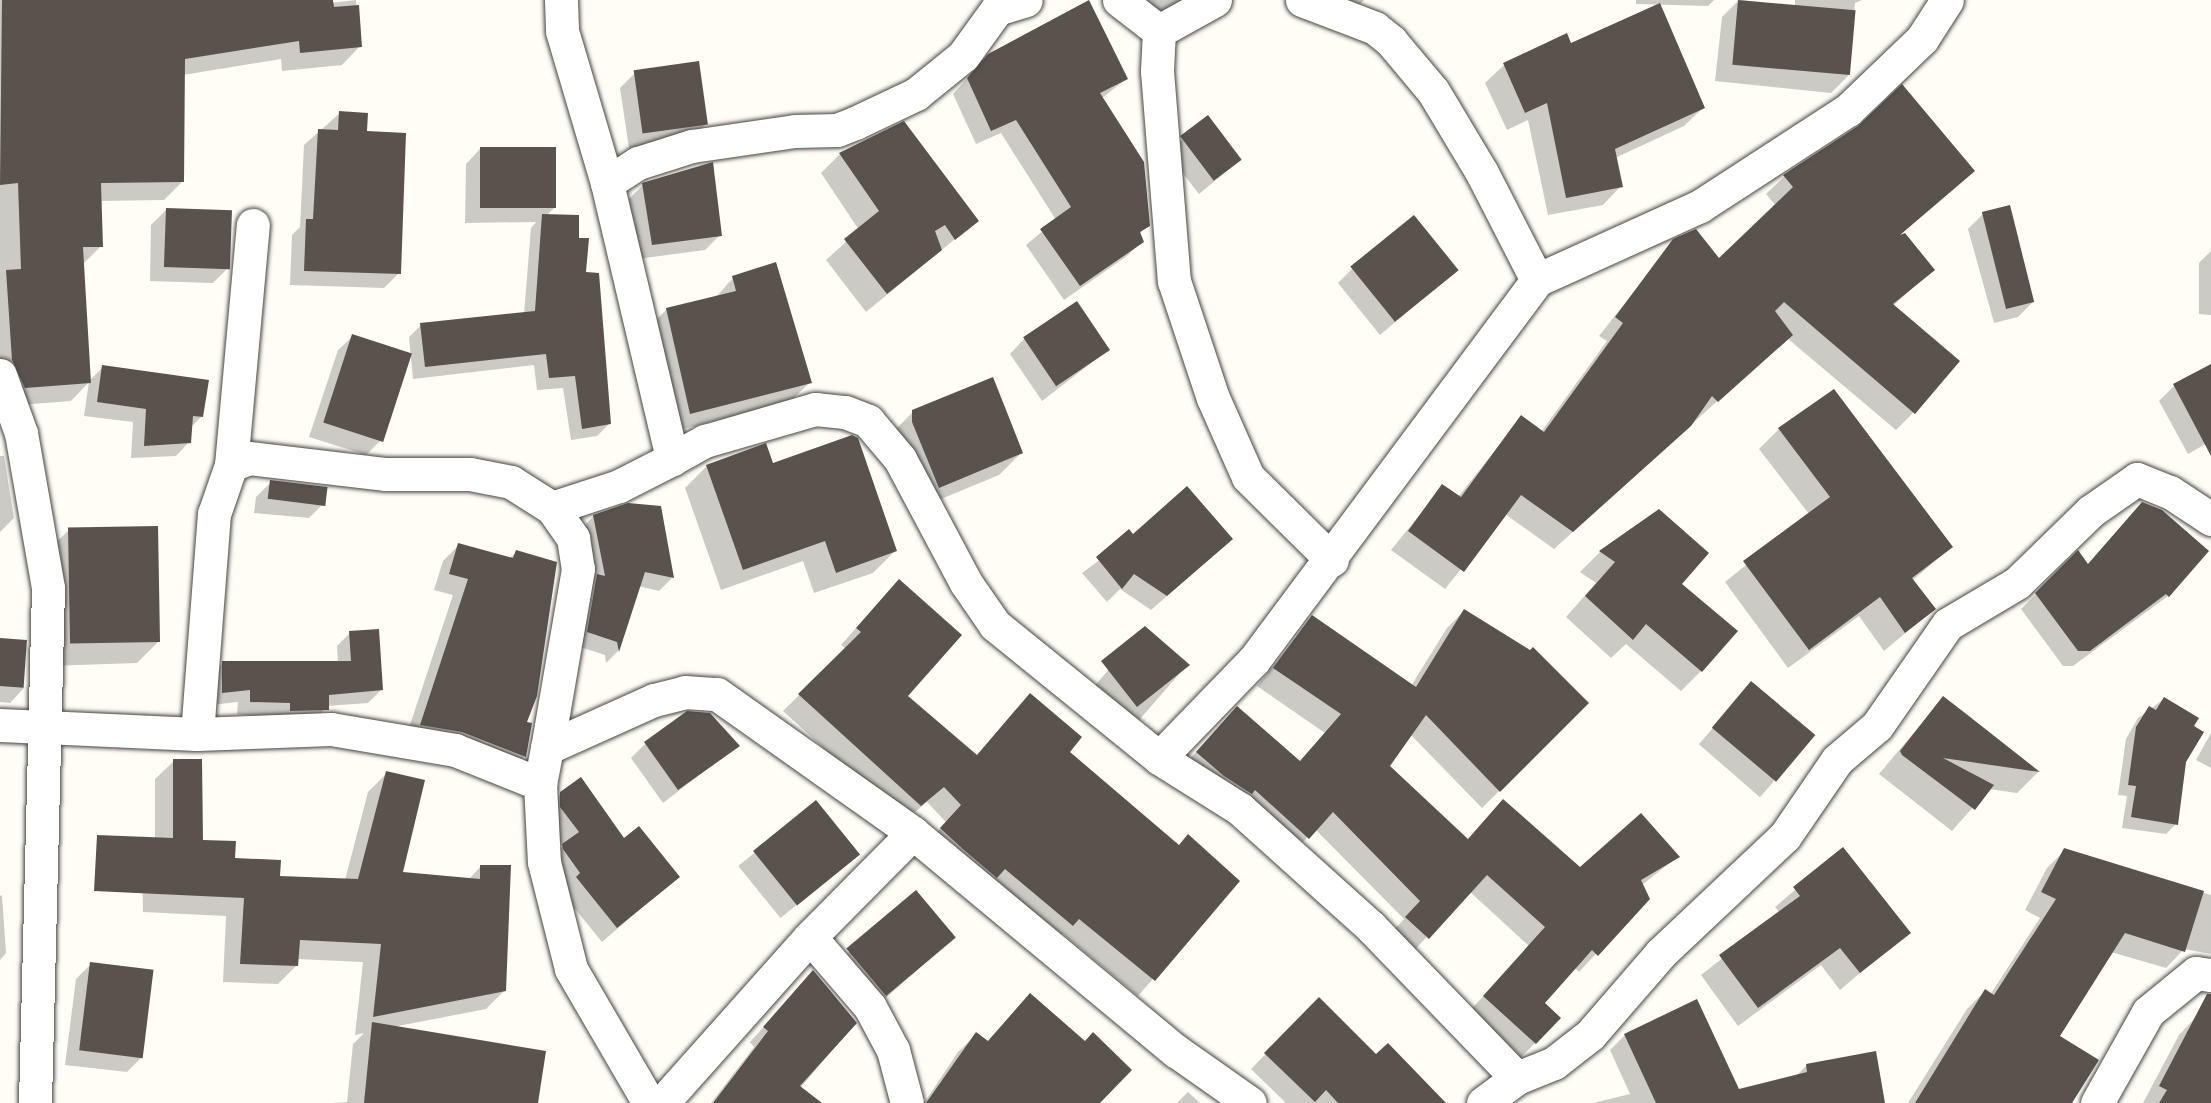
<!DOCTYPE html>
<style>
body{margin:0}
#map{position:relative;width:2211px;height:1103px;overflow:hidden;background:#fffdf5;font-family:"Times New Roman",serif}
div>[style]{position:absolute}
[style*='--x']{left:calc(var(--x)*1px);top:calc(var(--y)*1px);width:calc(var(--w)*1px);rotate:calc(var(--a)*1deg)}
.shadow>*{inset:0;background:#0003;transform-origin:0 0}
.building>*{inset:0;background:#5a524d;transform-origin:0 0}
.roads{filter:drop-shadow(0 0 2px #444) drop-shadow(0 0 2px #444)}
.minor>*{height:33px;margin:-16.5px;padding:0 16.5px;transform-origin:16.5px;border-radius:16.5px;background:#fff}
span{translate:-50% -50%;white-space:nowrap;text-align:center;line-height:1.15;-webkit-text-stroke:7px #fff;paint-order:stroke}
</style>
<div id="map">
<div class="shadow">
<i style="clip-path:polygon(0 0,178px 0,180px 21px,356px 0,360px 46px,342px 65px,282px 71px,281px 59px,183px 75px,182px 182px,164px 200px,100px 201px,101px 246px,82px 265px,89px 381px,103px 367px,201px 417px,190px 428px,189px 442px,176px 456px,131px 458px,133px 422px,84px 416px,89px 382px,71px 401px,6px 406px,0 392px)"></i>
<i style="clip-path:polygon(1134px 0,1186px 0,1147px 22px)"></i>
<i style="clip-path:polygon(1294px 0,1364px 0,1358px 6px)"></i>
<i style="clip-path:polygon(1636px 0,1714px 0,1708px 6px,1636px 4px)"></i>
<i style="clip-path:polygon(1739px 0,1795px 6px,1795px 0,1862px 0,1855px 3px,1848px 76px,1831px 93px,1715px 81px,1722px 17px)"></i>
<i style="clip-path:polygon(1566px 35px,1570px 45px,1703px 108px,1684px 126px,1615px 158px,1621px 186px,1603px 205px,1548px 215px,1528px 120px,1507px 130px,1485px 83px,1504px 65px)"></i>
<i style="clip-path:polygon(974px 71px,1126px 79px,1101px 99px,1148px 225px,1139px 234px,1142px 241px,1127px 256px,1064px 300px,1026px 245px,1056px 220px,1001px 133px,976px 144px,953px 94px)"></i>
<i style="clip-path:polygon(635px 73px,706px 124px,691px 139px,630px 155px,620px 88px)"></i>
<i style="clip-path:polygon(340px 113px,366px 133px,399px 273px,384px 288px,290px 285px,292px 235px,300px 227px,304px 145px)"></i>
<i style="clip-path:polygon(1860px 128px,1972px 171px,1900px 235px,1932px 270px,1893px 306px,1914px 412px,1896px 430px,1787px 338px,1554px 549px,1505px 514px,1445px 589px,1391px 550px,1443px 486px,1458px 497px,1521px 418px,1541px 432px,1607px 341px,1599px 336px,1674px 241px,1719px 261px,1776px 206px,1766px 194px,1784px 177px)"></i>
<i style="clip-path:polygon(1183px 139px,1240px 160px,1199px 194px,1168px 154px)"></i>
<i style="clip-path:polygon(480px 149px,554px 208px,546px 216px,577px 239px,609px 424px,597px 436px,571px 440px,563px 388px,537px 390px,534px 365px,413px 379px,409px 337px,421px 325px,524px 314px,531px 228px,536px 222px,465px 223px,466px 164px)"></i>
<i style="clip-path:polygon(840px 154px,977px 221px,866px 312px,826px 260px,859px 230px,821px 173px)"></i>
<i style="clip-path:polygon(643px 185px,720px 235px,705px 250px,637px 259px,628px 200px)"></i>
<i style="clip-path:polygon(166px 210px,228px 268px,213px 283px,150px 281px,151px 225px)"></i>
<i style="clip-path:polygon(1983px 214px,2033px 302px,2018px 317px,1994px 323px,1968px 229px)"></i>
<i style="clip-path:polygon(2211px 251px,2211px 315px,2199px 314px,2199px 263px)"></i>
<i style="clip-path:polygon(1353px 268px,1457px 270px,1380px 335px,1338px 283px)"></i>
<i style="clip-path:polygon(733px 278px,810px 382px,791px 401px,672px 432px,648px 328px,667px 309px,715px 298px)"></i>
<i style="clip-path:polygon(353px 336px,381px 440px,366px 455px,309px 437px,338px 350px)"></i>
<i style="clip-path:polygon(1024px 339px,1108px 350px,1042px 401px,1010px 354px)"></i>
<i style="clip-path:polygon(2211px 366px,2211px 441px,2188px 454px,2159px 401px,2174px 386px)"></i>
<i style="clip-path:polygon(913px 412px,1021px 453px,999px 475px,917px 509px,891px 434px)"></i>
<i style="clip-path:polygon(1779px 429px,1951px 547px,1912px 581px,1934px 609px,1884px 651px,1859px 616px,1788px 668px,1725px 582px,1809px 514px,1759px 449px)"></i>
<i style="clip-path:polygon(0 456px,4px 456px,14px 518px,0 532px)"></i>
<i style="clip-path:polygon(772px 465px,895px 551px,873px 573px,814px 593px,803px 561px,721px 590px,685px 488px,707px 466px)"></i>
<i style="clip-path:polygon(271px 482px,324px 503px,309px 518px,254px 513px,256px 497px)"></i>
<i style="clip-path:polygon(2142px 504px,2168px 596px,2073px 666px,2063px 666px,2021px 609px,2078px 553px,2087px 565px)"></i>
<i style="clip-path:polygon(1659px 511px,1701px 671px,1681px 691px,1626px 644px,1611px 658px,1566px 617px,1596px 583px,1580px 572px,1600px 552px)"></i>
<i style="clip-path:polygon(594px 516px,672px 578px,659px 591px,638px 586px,618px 651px,606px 663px,605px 655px,574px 645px,580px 530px)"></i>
<i style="clip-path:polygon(68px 531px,159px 641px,137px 663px,49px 666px,46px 552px)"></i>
<i style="clip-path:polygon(1132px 536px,1216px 553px,1151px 610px,1120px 589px,1107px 602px,1082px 573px)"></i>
<i style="clip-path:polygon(459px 545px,509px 559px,516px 552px,525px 723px,530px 725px,524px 757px,508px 772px,405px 740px,453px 595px,434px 590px,443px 561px)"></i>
<i style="clip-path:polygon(883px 598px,906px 697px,976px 756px,1030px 696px,1067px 752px,1178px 847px,1238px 881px,1138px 996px,1063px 934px,1055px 941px,926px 845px,946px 822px,927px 802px,904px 821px,783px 711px,846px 649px,841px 645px)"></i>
<i style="clip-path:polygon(1464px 611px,1587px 703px,1482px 808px,1410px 734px,1388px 766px,1467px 841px,1503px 801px,1580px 869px,1677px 857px,1642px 885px,1648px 898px,1579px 972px,1574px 967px,1542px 1003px,1535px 1043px,1518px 1060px,1467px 1014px,1529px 946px,1469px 891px,1410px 955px,1389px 935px,1404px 919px,1315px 829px,1291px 855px,1180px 770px,1220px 726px,1299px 763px,1325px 733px,1257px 686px,1312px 617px,1411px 686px,1447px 628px)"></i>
<i style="left:1145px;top:628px;width:56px;height:76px;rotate:41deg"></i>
<i style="clip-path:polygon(350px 633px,381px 690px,368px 703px,327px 706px,314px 722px,237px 714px,238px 702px,210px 705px,210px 676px,223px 663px,338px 663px,337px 646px)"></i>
<i style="clip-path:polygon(0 639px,24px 688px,10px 703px,0 702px)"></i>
<i style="left:1752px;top:683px;width:81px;height:81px;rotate:41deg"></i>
<i style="clip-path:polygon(1943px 698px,2038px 772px,2017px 793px,1989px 789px,1952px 831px,1879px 774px)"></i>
<i style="clip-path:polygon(2164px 699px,2193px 717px,2176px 824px,2166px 834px,2122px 828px,2127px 796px,2118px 795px,2126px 739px,2138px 718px)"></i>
<i style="clip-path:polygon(2211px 733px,2211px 768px,2196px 760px)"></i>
<i style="clip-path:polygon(645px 744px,737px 746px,663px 803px,631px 758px)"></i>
<i style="clip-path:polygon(174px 761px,201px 841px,278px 878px,345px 880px,368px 792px,387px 773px,401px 874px,468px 880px,481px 866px,505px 990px,486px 1009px,393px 1027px,536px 1103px,331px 1103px,347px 1102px,353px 1044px,364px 1033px,355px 1035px,363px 962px,297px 959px,297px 965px,278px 984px,223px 982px,226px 916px,143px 912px,142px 858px,155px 845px,155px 779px)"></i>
<i style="clip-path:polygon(561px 793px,677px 877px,602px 942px,562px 893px,548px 860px,563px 846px,546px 822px,546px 809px)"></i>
<i style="left:816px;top:803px;width:67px;height:100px;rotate:51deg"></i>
<i style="clip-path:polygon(1843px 849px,1908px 932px,1840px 990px,1821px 965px,1738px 1026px,1701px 975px,1780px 913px,1775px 907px)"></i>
<i style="clip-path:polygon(2065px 850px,2211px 895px,2211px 954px,2184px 949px,2166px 968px,2111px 952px,2057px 1036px,2070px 1103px,1908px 1103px,1967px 1009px,1985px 991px,1990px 995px,2040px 918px,2025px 910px,2047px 868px)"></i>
<i style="clip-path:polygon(915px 893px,939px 951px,871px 1011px,833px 966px)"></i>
<i style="clip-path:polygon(2px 895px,6px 953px,0 960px,0 896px)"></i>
<i style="clip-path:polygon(91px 964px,142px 1057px,127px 1072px,65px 1065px,76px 979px)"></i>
<i style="clip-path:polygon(799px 988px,855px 1023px,797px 1092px,810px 1103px,711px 1103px,754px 1047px,750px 1042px)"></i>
<i style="clip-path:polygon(1030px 995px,1097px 1103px,924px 1103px,958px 1052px,976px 1035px,987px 1042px)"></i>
<i style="clip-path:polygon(1319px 999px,1376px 1056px,1417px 1103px,1286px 1103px,1251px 1069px)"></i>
<i style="clip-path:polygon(2197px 1016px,2211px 1023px,2211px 1103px,2143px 1103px,2179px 1035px)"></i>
<i style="clip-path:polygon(1625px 1035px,1738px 1091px,1796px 1076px,1806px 1066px,1883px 1103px,1593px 1103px,1630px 1094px,1610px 1050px)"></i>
<i style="clip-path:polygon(1188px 1092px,1200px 1103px,1177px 1103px)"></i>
</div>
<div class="building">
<i style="clip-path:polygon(2px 0,333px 0,334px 7px,359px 5px,362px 47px,300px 53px,299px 41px,185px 59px,184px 182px,101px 183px,103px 247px,83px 247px,91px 383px,25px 388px,12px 360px,6px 270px,21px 269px,18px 183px,0 185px)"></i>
<i style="clip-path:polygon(1089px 0,1128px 79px,1100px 93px,1144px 162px,1150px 226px,1140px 232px,1144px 242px,1080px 286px,1040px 229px,1071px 207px,1016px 120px,991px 131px,967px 78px,988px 54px)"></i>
<i style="left:1738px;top:0;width:118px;height:65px;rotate:5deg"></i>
<i style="clip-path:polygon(1660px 3px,1705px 108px,1615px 149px,1623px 187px,1566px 198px,1547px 103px,1525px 113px,1503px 63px,1567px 33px,1571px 43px)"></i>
<i style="left:699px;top:61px;width:64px;height:66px;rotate:82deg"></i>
<i style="clip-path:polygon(1902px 84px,1975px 171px,1900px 235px,1905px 233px,1935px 270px,1893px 304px,1960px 361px,1915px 414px,1784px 302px,1775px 311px,1793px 335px,1718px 402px,1712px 396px,1691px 426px,1573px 532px,1521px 495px,1464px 572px,1408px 531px,1442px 484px,1461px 497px,1521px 415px,1544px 432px,1623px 323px,1615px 317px,1673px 239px,1696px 229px,1719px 258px,1793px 187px,1783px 175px,1858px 126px)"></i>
<i style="clip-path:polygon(339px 111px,368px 113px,367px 131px,406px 133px,401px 274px,304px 271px,306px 219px,313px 219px,318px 129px,338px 130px)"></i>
<i style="left:1208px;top:115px;width:56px;height:35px;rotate:53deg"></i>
<i style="clip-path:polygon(904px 121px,979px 221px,955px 240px,945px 225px,935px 231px,942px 250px,887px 294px,844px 239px,879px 211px,839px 153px)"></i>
<i style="left:556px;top:147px;width:61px;height:76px;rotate:90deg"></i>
<i style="clip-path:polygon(713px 162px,722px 236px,652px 245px,642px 183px)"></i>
<i style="left:2010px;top:205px;width:100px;height:29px;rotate:76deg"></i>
<i style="left:166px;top:208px;width:66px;height:59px;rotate:2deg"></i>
<i style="clip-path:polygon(542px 214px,579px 215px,579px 238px,589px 238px,586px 272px,599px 273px,611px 424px,582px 429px,575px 376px,549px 378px,546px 354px,425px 367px,420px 323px,535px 311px)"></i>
<i style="left:1414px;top:215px;width:71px;height:82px;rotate:51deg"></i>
<i style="clip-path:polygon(776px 262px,812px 383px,690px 414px,666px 308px,736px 291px,732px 276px)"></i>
<i style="left:1077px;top:301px;width:59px;height:65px;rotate:56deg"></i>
<i style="left:352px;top:334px;width:63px;height:93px;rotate:18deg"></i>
<i style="clip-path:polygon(2211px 364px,2211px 456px,2173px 384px)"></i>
<i style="clip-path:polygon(102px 365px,209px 380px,203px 417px,193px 416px,191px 443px,144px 446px,146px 409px,97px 402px)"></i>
<i style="clip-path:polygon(993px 377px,1023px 453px,939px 488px,912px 422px,912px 410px)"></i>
<i style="clip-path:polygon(1834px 389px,1953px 547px,1912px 578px,1936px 609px,1905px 633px,1880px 597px,1809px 650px,1743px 561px,1830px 497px,1778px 428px)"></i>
<i style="clip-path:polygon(852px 435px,858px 438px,897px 551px,836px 573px,825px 541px,743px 570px,706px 465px,766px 443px,773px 463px)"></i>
<i style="left:270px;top:480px;width:58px;height:19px;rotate:7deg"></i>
<i style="clip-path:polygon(1187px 486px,1233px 539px,1167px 596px,1134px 574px,1122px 589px,1096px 557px,1129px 529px,1133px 534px)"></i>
<i style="clip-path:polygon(2142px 502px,2162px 510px,2209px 551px,2169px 597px,2166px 594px,2090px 651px,2078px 651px,2035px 593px,2078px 550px,2088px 564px)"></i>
<i style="clip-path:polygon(628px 503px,661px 506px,674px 578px,645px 572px,619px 652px,617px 642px,587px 632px,597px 574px,605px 576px,593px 515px)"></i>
<i style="clip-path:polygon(1659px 509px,1709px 553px,1682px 584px,1738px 631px,1702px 672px,1646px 624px,1633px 640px,1585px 596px,1615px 562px,1599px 551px)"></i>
<i style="left:158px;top:526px;width:116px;height:90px;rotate:89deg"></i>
<i style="clip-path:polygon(458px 543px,513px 558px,516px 550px,557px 562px,537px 696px,527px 722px,532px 723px,526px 757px,462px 732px,420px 725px,468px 579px,449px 574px)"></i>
<i style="clip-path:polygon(899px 579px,962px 635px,908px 696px,977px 755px,1030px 693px,1082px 737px,1070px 752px,1179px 845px,1188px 834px,1240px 881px,1155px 981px,1079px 919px,1073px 926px,1005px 869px,997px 878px,964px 850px,940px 828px,961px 805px,944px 787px,921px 806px,798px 694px,861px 632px,856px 628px)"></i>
<i style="clip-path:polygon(1464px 609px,1530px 650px,1533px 647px,1589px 703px,1500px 792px,1426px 715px,1390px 766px,1468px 839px,1503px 799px,1580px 867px,1641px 813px,1680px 857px,1641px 880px,1650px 899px,1598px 956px,1592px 950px,1545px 1003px,1561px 1018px,1536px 1044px,1483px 996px,1545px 927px,1487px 875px,1429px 939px,1405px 917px,1420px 901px,1333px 812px,1309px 839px,1255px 790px,1252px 794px,1224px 776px,1196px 752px,1237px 706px,1300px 761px,1341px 714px,1273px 668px,1312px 615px,1416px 687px)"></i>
<i style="clip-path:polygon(1145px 626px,1190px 665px,1137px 707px,1101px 661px)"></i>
<i style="clip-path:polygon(379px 629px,383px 690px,329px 695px,329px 710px,290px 711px,290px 703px,250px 702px,250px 690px,222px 693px,222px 661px,351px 661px,349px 631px)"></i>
<i style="left:0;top:638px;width:27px;height:48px;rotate:4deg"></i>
<i style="left:1751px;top:681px;width:84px;height:61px;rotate:40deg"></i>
<i style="clip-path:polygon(1943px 696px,1965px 713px,2040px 772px,1943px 758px,1994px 785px,1975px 810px,1902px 755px,1900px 751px)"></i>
<i style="clip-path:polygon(2164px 697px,2199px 718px,2194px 726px,2204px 732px,2186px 762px,2178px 825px,2131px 817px,2136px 786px,2128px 785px,2136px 727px,2149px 706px,2156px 710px)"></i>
<i style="clip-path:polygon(687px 711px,710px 713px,740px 746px,678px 790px,644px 742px)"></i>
<i style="clip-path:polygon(173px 759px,202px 759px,203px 840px,236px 841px,235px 858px,281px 860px,280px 876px,358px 879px,386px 771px,425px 780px,403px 872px,480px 879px,480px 865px,511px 865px,506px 991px,373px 1017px,381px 944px,300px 940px,298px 966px,240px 964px,244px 898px,94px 891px,97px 835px,173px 838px)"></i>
<i style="clip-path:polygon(581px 777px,624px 838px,639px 826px,680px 877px,617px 928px,576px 877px,580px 873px,563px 849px,562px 844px,579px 832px,560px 807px,560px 792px)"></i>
<i style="left:816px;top:800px;width:70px;height:81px;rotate:51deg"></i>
<i style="clip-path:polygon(1843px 847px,1911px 933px,1860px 973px,1840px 948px,1758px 1008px,1719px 955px,1800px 896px,1793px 887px)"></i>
<i style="clip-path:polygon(2064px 848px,2204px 891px,2185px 952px,2125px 933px,2060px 1036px,2099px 1060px,2072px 1103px,1915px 1103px,1985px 989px,1994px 995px,2056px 899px,2041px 892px)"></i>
<i style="left:916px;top:890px;width:62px;height:91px;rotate:50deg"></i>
<i style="left:90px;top:962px;width:64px;height:89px;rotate:7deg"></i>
<i style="clip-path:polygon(813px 970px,857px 1023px,800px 1086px,822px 1103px,713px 1103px,768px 1031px,763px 1027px)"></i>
<i style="clip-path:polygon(1030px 993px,1085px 1041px,1093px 1032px,1132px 1070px,1100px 1103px,926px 1103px,976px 1032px,988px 1041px)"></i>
<i style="clip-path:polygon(2207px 994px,2211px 994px,2211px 1103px,2159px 1103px,2167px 1090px,2159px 1086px)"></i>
<i style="clip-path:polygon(1319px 997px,1376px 1054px,1388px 1043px,1446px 1103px,1338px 1103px,1326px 1090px,1315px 1102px,1264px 1053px)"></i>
<i style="clip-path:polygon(1697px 999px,1739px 1089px,1807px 1072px,1806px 1064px,1876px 1051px,1885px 1103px,1656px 1103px,1624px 1034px)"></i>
<i style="clip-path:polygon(372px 1022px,546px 1051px,538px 1103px,364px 1103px)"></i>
</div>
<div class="roads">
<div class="minor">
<i style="--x:561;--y:0;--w:31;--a:88"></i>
<i style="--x:562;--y:31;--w:159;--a:73.5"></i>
<i style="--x:607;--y:183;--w:284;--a:76.7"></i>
<i style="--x:672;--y:459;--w:38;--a:-29"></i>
<i style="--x:705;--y:441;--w:115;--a:-16.2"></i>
<i style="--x:815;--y:409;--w:30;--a:6"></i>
<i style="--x:845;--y:412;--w:25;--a:21"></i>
<i style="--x:868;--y:421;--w:50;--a:49.9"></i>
<i style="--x:900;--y:459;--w:140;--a:62"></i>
<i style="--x:966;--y:583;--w:51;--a:55.4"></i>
<i style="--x:995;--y:625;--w:211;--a:39"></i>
<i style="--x:1159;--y:758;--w:96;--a:32.2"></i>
<i style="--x:1240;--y:809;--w:176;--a:42"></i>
<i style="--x:1371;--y:927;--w:210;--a:46"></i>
<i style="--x:1517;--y:1078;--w:40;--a:-22"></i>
<i style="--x:1554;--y:1063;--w:46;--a:-37.9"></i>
<i style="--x:1590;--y:1035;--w:108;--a:-49.1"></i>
<i style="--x:1661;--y:953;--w:170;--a:-43.3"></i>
<i style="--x:1785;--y:836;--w:92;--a:-55.6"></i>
<i style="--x:1837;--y:760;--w:52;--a:-40.4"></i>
<i style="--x:1877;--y:726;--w:124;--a:-55.2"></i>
<i style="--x:1948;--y:624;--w:80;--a:-30.7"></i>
<i style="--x:2017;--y:583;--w:103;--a:-44.2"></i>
<i style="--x:2091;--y:511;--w:56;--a:-34.8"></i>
<i style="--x:2137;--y:479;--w:35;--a:22"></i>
<i style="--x:2170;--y:492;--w:49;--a:33.4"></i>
<i style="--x:1119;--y:0;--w:51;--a:37.8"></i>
<i style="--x:1302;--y:0;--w:78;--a:21"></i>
<i style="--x:1375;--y:28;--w:21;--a:39"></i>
<i style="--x:1391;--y:41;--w:65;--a:50"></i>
<i style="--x:1433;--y:91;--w:96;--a:59.1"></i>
<i style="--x:1482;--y:173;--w:120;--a:62.8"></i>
<i style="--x:1159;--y:31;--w:40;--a:92.9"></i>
<i style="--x:1157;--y:71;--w:211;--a:85.4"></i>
<i style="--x:1174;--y:281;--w:123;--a:71.6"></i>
<i style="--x:1213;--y:398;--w:86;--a:66.1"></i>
<i style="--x:1248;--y:477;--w:118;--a:44.7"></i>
<i style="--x:1159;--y:31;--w:64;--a:-29"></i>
<i style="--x:607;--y:183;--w:37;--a:-33"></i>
<i style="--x:638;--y:163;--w:57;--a:-17.5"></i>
<i style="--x:692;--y:146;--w:104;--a:-8.3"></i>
<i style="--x:795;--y:131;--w:42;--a:-1.4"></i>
<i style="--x:837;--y:130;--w:19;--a:-21"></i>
<i style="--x:855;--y:123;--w:68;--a:-25.4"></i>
<i style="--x:916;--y:94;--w:60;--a:-39"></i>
<i style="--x:963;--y:56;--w:58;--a:-54.1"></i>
<i style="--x:997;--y:9;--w:30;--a:-17"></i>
<i style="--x:0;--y:375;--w:62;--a:70.1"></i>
<i style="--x:21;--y:433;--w:157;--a:80.1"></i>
<i style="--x:48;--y:588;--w:515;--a:91.45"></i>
<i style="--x:231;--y:465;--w:241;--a:-84.8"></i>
<i style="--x:552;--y:508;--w:71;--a:-18.2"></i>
<i style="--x:619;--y:486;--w:59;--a:-27"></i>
<i style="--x:0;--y:725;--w:197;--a:2.6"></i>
<i style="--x:197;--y:734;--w:134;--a:-2.1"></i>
<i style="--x:331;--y:729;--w:126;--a:9.6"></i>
<i style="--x:455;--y:750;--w:92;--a:21.8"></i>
<i style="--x:540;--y:784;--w:78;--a:87.1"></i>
<i style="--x:544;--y:862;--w:110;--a:75.8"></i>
<i style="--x:571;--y:969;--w:155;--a:59.8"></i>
<i style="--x:197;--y:734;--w:221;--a:-85.6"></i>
<i style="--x:214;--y:514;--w:52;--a:-70.9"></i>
<i style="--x:231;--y:465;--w:19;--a:-21"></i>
<i style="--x:249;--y:458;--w:138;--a:6.7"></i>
<i style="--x:386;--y:474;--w:84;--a:0"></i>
<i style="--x:470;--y:474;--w:42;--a:11"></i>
<i style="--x:511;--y:482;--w:49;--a:32.4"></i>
<i style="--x:552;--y:508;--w:37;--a:55"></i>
<i style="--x:573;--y:538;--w:31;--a:81"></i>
<i style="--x:578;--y:569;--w:182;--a:99.8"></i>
<i style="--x:1159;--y:758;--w:136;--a:-45.9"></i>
<i style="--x:1254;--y:660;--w:474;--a:-53.3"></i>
<i style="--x:1537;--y:280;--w:179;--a:-24.4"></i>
<i style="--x:1700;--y:206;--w:176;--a:-33"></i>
<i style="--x:1848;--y:110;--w:103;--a:-43.8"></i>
<i style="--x:1922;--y:39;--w:46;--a:-57.3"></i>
<i style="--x:540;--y:784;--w:37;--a:-79"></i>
<i style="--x:547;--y:748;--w:117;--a:-24.2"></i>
<i style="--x:654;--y:700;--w:32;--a:-14"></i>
<i style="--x:685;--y:692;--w:32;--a:4"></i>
<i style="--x:717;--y:694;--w:240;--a:35.3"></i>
<i style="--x:913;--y:833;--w:342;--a:39.7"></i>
<i style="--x:1176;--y:1051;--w:90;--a:35.1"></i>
<i style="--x:810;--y:937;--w:92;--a:49.4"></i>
<i style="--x:870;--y:1007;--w:49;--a:61.9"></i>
<i style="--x:893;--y:1050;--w:55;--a:75.2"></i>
<i style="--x:662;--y:1103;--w:222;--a:-48.3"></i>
<i style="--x:810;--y:937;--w:146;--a:-45.3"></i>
<i style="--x:1483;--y:1103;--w:42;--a:-36.3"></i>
<i style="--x:2097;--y:1103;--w:104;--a:-60.7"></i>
<i style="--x:2148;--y:1012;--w:62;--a:-39.1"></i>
<i style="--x:2196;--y:973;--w:15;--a:8"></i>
</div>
</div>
</div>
